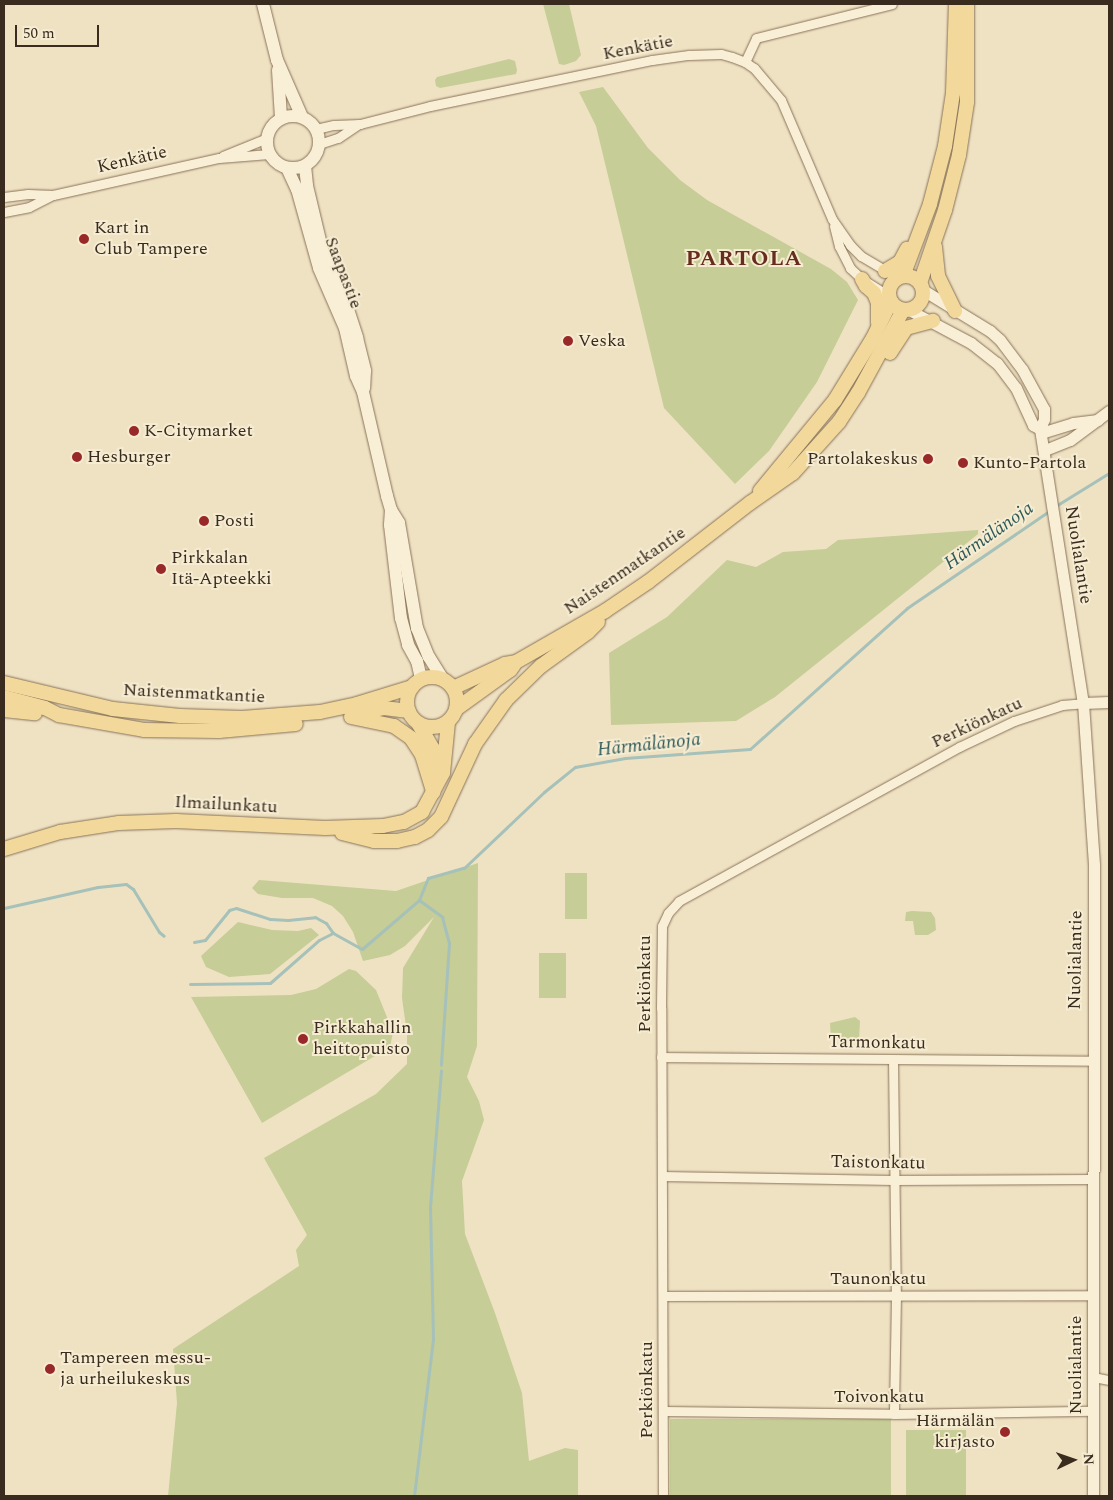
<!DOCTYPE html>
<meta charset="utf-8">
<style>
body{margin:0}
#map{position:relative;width:1113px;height:1500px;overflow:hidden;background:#efe2c3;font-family:Spectral,serif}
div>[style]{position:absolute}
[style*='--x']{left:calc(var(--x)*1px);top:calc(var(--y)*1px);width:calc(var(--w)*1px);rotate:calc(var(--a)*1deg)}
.green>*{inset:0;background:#c6cd96;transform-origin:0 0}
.stream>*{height:3px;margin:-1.5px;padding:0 1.5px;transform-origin:1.5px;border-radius:1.5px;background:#a5c1b9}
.roads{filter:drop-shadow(0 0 1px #897359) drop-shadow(0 0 1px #897359)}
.minor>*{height:9px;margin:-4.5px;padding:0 4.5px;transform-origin:4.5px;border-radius:4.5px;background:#f9efd6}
.tertiary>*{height:11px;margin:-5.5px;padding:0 5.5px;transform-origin:5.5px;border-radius:5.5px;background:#f9efd6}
.secondary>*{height:12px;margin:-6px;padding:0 6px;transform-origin:6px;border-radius:6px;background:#f9efd6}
.secondary>.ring{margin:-6px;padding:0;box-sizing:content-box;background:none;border:12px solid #f9efd6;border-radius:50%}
.primary>*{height:14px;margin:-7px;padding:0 7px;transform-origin:7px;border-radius:7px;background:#f2d89a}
.primary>.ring{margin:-7px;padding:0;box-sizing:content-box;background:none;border:14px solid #f2d89a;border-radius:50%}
.dots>*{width:14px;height:14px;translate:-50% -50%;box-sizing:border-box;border:2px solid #f6ecd2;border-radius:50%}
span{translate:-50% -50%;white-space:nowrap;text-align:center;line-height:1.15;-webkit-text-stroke:4px #f6ecd2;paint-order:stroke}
.street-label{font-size:18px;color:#392b1e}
.poi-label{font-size:18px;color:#392b1e}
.left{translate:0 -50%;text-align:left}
.right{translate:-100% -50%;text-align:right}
.water-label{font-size:19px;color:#2d5957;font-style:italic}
.district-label{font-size:22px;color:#662d1c;font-weight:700;letter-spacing:1px}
.frame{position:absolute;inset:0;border:5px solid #392b1e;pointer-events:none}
.north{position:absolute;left:1048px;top:1435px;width:50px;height:50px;-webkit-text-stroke:4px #f6ecd2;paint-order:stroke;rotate:87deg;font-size:14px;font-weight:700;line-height:20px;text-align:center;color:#392b1e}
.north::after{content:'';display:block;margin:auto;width:18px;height:22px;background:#392b1e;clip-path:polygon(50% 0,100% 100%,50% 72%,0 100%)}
.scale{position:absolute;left:15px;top:25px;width:84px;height:22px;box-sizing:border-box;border:2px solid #392b1e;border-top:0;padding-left:6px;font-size:15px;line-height:18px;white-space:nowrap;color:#392b1e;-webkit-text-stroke:4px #f6ecd2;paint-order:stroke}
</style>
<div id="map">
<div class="green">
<i style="clip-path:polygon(543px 4px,569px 4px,581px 55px,576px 61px,564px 65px,559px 64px)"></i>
<i style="clip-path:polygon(509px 59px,515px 61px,517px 70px,516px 74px,440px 88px,436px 86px,435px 80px,437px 77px)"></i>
<i style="clip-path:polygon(603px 87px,648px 148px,680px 180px,707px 200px,831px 269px,847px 282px,858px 300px,817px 382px,769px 451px,735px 484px,664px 408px,596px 126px,579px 92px)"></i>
<i style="clip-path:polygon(978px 530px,978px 534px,775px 697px,736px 721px,611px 725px,609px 653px,667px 617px,727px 560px,756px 567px,783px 552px,826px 549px,838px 540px)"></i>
<i style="clip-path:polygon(478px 863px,477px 1046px,467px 1077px,479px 1101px,484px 1120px,462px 1181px,465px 1234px,495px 1313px,522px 1393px,529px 1461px,565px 1448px,578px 1450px,578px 1495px,168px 1496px,177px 1403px,173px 1349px,299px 1266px,296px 1250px,307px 1235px,264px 1158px,376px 1094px,407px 1064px,407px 1034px,402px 998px,403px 968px,434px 917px,405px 946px,390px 955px,363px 961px,353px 932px,343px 916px,332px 906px,313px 898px,282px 898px,258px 894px,252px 888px,259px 880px,396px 891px)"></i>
<i style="left:565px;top:873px;width:22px;height:46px"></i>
<i style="clip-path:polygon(912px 911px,931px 912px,935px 918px,936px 930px,928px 935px,915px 935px,913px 921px,905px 921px,906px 912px)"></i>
<i style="clip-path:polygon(238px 922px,272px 930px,298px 931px,311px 928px,319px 935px,270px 974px,229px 977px,206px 967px,201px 956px)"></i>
<i style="left:539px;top:953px;width:27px;height:45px"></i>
<i style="clip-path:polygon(349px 969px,356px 971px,376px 990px,393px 1032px,390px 1047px,262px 1123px,191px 997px,291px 995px,316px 989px)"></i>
<i style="clip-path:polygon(855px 1017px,860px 1021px,859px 1040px,831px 1039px,830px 1023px)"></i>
<i style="left:670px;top:1419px;width:221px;height:77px"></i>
<i style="left:906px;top:1430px;width:60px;height:66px"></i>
</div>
<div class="stream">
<i style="--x:1054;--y:507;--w:65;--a:-31.7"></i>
<i style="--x:419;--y:900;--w:29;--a:36"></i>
<i style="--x:442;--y:917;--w:27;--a:75"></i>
<i style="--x:449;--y:943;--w:122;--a:93.8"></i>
<i style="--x:4;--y:908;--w:96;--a:-12.6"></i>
<i style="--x:98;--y:887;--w:28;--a:-6"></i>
<i style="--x:126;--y:884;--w:9;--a:36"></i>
<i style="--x:133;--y:889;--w:50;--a:58.8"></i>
<i style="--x:159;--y:932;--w:6;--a:39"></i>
<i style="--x:194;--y:942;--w:11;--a:-10"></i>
<i style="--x:205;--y:940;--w:38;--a:-51"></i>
<i style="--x:229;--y:910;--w:7;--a:-16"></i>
<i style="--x:236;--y:908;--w:36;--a:18"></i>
<i style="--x:270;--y:919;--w:18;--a:3"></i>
<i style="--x:288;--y:920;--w:27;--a:-6"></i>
<i style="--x:315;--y:917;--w:13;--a:29"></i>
<i style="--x:326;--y:923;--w:12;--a:55"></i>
<i style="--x:190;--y:984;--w:80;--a:-0.7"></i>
<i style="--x:270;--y:983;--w:65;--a:-41.3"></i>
<i style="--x:319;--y:940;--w:16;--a:-27"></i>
<i style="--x:333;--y:933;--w:33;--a:29"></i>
<i style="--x:362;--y:949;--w:75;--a:-40.7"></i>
<i style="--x:419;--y:900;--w:24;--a:-68"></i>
<i style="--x:428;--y:878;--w:37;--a:-16"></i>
<i style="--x:464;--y:868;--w:110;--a:-43.5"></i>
<i style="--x:544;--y:792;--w:40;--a:-39"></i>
<i style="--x:575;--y:767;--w:51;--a:-10.2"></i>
<i style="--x:625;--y:758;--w:125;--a:-4.1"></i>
<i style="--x:750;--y:749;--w:211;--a:-41.9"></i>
<i style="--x:907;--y:608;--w:172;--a:-34.3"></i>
<i style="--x:414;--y:1496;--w:158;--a:-83.1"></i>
<i style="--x:433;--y:1339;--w:132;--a:-91.3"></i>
<i style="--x:430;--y:1207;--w:137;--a:-85.4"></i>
</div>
<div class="roads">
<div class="minor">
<i style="--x:745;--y:62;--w:26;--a:-65"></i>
<i style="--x:756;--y:38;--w:140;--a:-14"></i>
<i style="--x:316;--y:129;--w:18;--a:-13"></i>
<i style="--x:334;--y:125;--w:26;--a:-2"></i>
<i style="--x:360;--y:124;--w:72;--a:-14.4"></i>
<i style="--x:430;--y:106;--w:227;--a:-11.7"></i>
<i style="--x:652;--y:60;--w:37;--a:-8"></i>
<i style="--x:689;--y:55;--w:32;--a:-2"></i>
<i style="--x:721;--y:54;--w:11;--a:15"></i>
<i style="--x:732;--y:57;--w:14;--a:21"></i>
<i style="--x:745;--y:62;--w:11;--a:34"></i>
<i style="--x:754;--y:68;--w:42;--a:49.8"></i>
<i style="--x:781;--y:100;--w:129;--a:66.8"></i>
<i style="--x:832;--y:219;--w:32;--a:55"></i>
<i style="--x:850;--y:245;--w:16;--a:45"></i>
<i style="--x:861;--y:256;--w:43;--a:30.7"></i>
<i style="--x:319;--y:144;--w:20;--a:-18"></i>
<i style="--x:338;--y:138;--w:25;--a:-34"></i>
<i style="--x:223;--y:156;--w:48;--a:-22.2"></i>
<i style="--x:4;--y:197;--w:24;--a:-7"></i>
<i style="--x:28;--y:194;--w:25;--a:2"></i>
<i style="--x:53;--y:195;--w:170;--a:-12.6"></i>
<i style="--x:219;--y:158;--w:50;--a:-4.6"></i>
<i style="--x:4;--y:212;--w:25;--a:-11"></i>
<i style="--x:29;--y:207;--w:27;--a:-27"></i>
<i style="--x:834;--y:226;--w:21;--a:76"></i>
<i style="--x:839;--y:246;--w:25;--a:63"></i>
<i style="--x:850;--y:268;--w:16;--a:43"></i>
<i style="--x:862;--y:279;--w:32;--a:32"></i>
<i style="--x:661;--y:1057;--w:432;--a:0.5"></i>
<i style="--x:893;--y:1059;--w:236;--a:89.3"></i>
<i style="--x:896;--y:1295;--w:119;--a:91"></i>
<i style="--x:662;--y:1176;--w:231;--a:1"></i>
<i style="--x:893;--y:1180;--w:200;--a:-0.3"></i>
<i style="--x:663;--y:1296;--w:430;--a:-0.1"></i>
<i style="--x:1093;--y:1377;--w:16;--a:11"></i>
<i style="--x:664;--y:1411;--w:230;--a:0.7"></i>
<i style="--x:894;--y:1414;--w:199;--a:-0.9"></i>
<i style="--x:663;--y:1496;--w:488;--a:-90.2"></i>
<i style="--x:661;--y:1008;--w:82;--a:-89.3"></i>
<i style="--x:662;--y:926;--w:14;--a:-65"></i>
<i style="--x:668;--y:913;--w:16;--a:-47"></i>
<i style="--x:679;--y:901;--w:320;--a:-28.8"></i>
<i style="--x:959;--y:747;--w:61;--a:-25.3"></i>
<i style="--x:1014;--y:721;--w:51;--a:-18.4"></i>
<i style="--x:1062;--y:705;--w:21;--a:-5"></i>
</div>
<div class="tertiary">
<i style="--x:923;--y:290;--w:79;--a:31.5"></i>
<i style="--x:990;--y:331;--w:13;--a:42"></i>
<i style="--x:1000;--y:340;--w:36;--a:53"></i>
<i style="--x:1022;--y:369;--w:46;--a:61.2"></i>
<i style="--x:1044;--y:409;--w:10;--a:90"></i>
<i style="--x:1044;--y:419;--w:11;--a:112"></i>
<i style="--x:1040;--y:429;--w:277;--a:81.1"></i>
<i style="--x:1083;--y:703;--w:162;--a:86.1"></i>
<i style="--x:1094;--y:865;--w:631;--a:90.09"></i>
<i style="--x:909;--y:310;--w:70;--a:28"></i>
<i style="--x:971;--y:343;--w:33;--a:38"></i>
<i style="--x:997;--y:363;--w:31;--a:53"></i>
<i style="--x:1016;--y:388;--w:41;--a:65.3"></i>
<i style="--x:1033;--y:425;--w:8;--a:30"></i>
<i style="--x:1041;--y:433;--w:34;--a:-17"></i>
<i style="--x:1073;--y:423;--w:25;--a:-7"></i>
<i style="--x:1045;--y:450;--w:27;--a:-22"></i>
<i style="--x:1070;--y:440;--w:49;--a:-36.6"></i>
<i style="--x:1083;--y:703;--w:26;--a:-2"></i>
</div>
<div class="secondary">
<i style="--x:263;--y:4;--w:58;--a:76"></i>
<i style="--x:277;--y:60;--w:62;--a:66.3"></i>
<i style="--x:278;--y:70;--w:48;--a:86.4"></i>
<i class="ring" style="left:267px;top:116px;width:40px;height:40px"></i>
<i style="--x:305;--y:166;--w:20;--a:84"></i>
<i style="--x:307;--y:186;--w:65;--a:76.6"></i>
<i style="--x:322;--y:249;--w:56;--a:65.7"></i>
<i style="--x:345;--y:300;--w:40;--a:72"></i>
<i style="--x:357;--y:338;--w:34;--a:76"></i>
<i style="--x:365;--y:371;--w:17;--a:93"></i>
<i style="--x:287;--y:168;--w:23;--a:65"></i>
<i style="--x:297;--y:189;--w:82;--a:74.4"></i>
<i style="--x:319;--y:268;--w:65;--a:66.6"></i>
<i style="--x:345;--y:328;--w:49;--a:77.1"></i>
<i style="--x:356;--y:376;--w:17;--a:66"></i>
<i style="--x:363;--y:392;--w:107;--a:77"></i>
<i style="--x:387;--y:496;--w:15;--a:74"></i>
<i style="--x:391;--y:510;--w:15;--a:58"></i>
<i style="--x:399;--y:523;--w:107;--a:80.3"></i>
<i style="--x:417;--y:628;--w:31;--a:68"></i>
<i style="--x:429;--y:657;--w:25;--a:58"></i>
<i style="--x:391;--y:510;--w:15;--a:94"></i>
<i style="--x:390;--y:525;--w:94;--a:83.3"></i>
<i style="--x:401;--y:618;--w:28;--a:75"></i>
<i style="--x:408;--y:645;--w:18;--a:61"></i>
<i style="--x:417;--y:661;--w:18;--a:77"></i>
</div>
<div class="primary">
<i style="--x:935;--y:247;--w:29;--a:84"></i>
<i style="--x:938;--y:276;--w:39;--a:64"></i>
<i style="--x:885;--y:271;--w:17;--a:-31"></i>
<i style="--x:900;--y:262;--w:15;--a:-62"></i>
<i class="ring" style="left:889px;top:276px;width:20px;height:20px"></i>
<i style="--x:903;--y:276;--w:77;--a:-69.4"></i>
<i style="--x:930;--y:204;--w:60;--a:-75.5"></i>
<i style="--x:945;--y:146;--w:54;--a:-81.4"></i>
<i style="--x:953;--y:93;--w:89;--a:-88.1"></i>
<i style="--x:862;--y:279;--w:8;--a:60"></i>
<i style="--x:866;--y:286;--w:11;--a:41"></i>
<i style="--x:874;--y:293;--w:11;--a:68"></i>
<i style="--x:878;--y:303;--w:20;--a:90"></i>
<i style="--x:920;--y:283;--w:77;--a:-71.1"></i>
<i style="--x:945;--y:210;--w:57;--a:-75.7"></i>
<i style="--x:959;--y:155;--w:54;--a:-81.4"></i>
<i style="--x:967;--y:102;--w:98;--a:-90"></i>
<i style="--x:890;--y:353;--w:30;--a:-57"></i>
<i style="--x:906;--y:328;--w:28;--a:-15"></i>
<i style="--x:760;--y:491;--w:118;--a:-50.5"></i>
<i style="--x:835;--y:400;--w:73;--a:-58.5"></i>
<i style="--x:873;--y:338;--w:41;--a:-64.1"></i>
<i class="ring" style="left:407px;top:677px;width:36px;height:36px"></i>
<i style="--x:4;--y:683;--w:112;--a:13.4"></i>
<i style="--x:113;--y:709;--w:67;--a:6"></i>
<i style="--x:180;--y:716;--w:62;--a:1.8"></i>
<i style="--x:242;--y:718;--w:78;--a:-4.4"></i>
<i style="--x:320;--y:712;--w:38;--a:-12"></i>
<i style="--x:357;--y:704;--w:58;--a:-17.2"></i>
<i style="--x:453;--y:688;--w:57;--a:-24.8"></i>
<i style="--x:505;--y:664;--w:11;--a:-10"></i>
<i style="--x:516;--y:662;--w:103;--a:-29.8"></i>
<i style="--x:605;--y:611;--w:52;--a:-34"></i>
<i style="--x:648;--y:582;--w:129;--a:-37.8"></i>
<i style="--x:750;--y:503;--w:52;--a:-34.9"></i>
<i style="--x:793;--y:473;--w:69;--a:-48"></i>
<i style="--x:839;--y:422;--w:35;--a:-57"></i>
<i style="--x:858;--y:393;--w:94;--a:-61.5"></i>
<i style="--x:4;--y:697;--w:42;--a:15"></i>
<i style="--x:45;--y:708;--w:16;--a:27"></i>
<i style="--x:59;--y:715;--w:86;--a:10"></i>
<i style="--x:144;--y:730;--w:75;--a:0.8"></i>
<i style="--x:219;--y:731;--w:77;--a:-5.2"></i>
<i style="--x:456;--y:709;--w:67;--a:-35.8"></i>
<i style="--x:510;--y:670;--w:6;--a:-51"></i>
<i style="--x:4;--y:710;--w:31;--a:6"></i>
<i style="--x:359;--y:713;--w:25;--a:-11"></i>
<i style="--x:384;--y:708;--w:25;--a:7"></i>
<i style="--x:351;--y:717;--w:44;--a:11.8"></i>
<i style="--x:394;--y:726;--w:21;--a:35"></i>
<i style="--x:411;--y:738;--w:20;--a:57"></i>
<i style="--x:422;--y:755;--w:39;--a:73"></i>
<i style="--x:418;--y:723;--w:30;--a:60"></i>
<i style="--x:433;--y:749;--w:27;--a:84"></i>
<i style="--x:342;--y:833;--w:33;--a:14"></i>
<i style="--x:374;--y:841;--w:23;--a:0"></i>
<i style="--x:397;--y:841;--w:18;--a:-13"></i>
<i style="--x:415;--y:837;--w:15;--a:-28"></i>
<i style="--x:428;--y:830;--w:18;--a:-45"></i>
<i style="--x:441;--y:817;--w:81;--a:-65"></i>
<i style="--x:475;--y:744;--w:54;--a:-54.8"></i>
<i style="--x:506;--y:700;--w:49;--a:-44.2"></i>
<i style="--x:541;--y:666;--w:58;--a:-35.9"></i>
<i style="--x:588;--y:632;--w:14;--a:-45"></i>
<i style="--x:4;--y:849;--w:59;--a:-16.9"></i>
<i style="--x:60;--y:832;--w:60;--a:-8.7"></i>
<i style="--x:119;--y:823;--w:57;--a:-2"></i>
<i style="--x:176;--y:821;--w:149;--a:2.7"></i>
<i style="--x:325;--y:828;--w:58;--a:-2"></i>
<i style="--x:383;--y:826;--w:21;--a:-11"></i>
<i style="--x:404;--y:822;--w:21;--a:-29"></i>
<i style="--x:422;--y:812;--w:44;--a:-61.7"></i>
<i style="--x:443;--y:773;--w:51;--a:-84.4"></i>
</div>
</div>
<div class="dots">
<i style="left:84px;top:239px;background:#992928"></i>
<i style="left:568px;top:341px;background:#992928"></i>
<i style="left:134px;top:431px;background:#992928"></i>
<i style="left:77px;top:457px;background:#992928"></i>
<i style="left:928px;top:459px;background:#992928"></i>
<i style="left:963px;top:463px;background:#992928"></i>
<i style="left:204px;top:521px;background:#992928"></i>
<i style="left:161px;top:569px;background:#992928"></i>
<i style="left:303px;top:1039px;background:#992928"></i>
<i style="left:50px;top:1369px;background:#992928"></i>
<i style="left:1005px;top:1432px;background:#992928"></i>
</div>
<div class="street-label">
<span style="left:638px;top:48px;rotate:-11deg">Kenkätie</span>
<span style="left:132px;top:160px;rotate:-13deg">Kenkätie</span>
<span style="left:343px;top:273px;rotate:69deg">Saapastie</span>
<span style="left:1078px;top:555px;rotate:81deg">Nuolialantie</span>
<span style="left:625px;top:571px;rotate:-34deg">Naistenmatkantie</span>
<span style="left:194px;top:694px;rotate:3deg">Naistenmatkantie</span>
<span style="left:977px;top:723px;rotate:-25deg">Perkiönkatu</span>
<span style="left:226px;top:805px;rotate:3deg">Ilmailunkatu</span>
<span style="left:1076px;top:960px;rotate:-89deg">Nuolialantie</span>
<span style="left:645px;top:984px;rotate:-90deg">Perkiönkatu</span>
<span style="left:877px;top:1043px;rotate:1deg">Tarmonkatu</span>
<span style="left:878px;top:1163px;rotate:1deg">Taistonkatu</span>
<span style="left:878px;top:1279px">Taunonkatu</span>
<span style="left:1076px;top:1365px;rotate:-90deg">Nuolialantie</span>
<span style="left:647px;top:1390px;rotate:-90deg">Perkiönkatu</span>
<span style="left:879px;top:1397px">Toivonkatu</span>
</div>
<div class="poi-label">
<span class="left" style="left:94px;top:239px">Kart in<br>Club Tampere</span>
<span class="left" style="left:578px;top:341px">Veska</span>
<span class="left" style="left:144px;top:431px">K-Citymarket</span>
<span class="left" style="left:87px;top:457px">Hesburger</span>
<span class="right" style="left:918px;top:459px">Partolakeskus</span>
<span class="left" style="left:973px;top:463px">Kunto-Partola</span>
<span class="left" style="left:214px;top:521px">Posti</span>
<span class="left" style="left:171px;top:569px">Pirkkalan<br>Itä-Apteekki</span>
<span class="left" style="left:313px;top:1039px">Pirkkahallin<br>heittopuisto</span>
<span class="left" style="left:60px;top:1369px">Tampereen messu-<br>ja urheilukeskus</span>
<span class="right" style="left:995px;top:1432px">Härmälän<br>kirjasto</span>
</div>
<div class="water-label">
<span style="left:989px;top:536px;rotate:-35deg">Härmälänoja</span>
<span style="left:649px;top:745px;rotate:-6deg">Härmälänoja</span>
</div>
<div class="district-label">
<span style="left:744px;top:259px">PARTOLA</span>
</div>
<div class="frame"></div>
<div class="north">N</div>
<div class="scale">50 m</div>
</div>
